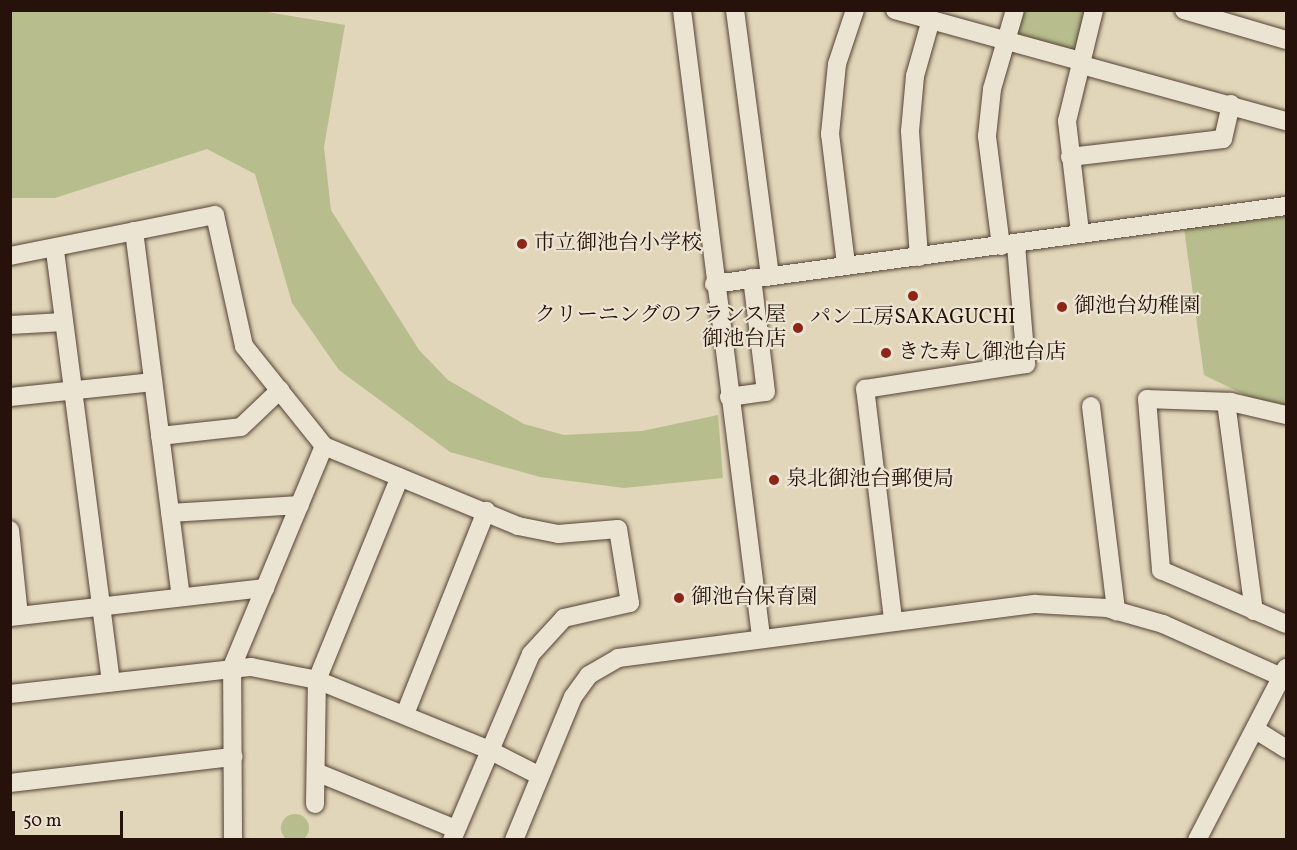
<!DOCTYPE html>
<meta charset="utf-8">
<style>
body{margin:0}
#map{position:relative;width:1297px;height:850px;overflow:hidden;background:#e1d6b9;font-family:Vollkorn,"Noto Serif JP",serif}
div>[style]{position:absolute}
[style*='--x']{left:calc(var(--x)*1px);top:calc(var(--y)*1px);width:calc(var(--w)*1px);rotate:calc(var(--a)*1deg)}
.green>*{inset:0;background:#b7bd8c}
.round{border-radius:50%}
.roads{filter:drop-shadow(0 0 2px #554336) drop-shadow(0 0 2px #554336)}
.minor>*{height:18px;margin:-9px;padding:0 9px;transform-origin:9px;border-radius:9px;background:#ece4d2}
.dots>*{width:16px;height:16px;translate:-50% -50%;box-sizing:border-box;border:3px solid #ece4d2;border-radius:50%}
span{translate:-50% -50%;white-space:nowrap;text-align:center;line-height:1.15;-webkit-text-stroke:4.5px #ece4d2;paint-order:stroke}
.poi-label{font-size:21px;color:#26120a}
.left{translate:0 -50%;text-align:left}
.right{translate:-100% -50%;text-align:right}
.frame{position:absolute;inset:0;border:12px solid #26120a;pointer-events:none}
.scale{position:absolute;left:12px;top:811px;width:111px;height:27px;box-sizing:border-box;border:3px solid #26120a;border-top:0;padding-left:8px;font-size:18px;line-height:21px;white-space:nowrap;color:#26120a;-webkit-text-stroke:4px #ece4d2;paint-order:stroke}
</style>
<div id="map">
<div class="green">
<i style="clip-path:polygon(261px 11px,345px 25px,324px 147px,331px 210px,419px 350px,448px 380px,524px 424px,564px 435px,642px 431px,718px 415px,723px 478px,624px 488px,540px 477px,450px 452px,339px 370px,292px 303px,255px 174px,207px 149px,55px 198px,11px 198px,11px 11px)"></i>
<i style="clip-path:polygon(1021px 11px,1094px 11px,1080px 55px,1013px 35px)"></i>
<i style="clip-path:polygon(1286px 216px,1286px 405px,1249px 397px,1204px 375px,1184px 228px)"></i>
<i class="round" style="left:281px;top:814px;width:28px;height:28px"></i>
</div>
<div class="roads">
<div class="minor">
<i style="--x:682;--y:10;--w:631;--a:82.81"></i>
<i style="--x:735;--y:10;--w:267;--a:82.5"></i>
<i style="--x:895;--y:10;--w:192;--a:15.4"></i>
<i style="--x:1184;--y:10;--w:106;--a:16.4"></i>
<i style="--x:1082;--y:65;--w:212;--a:15.4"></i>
<i style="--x:1070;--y:157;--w:154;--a:-6.7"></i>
<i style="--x:1223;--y:139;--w:36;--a:-77"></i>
<i style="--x:134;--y:231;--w:369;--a:82.7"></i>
<i style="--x:1080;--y:232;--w:112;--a:-96.7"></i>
<i style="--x:1067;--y:121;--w:114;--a:-76.3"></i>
<i style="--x:1001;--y:246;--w:111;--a:-97.3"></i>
<i style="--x:987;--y:136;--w:47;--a:-83.9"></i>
<i style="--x:992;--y:89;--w:82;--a:-73.8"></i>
<i style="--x:55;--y:251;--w:435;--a:82.6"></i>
<i style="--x:10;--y:256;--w:209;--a:-11.3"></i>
<i style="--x:215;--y:215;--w:134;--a:77.5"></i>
<i style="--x:244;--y:346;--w:128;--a:51.3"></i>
<i style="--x:324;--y:446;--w:210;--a:22.4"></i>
<i style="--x:518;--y:526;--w:41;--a:11.3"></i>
<i style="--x:558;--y:534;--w:60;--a:-4.8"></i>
<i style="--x:618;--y:529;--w:75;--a:80.8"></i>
<i style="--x:630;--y:603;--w:68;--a:167.2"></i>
<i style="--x:564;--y:618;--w:49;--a:132.5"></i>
<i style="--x:531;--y:654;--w:202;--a:113"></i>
<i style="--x:919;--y:257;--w:126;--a:-94.1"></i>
<i style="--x:910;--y:131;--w:55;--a:-84.8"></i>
<i style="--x:915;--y:76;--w:55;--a:-74.2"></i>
<i style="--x:846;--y:264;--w:131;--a:-97"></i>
<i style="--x:830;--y:134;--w:70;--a:-84.3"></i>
<i style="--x:837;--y:64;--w:57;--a:-71.6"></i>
<i style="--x:714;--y:284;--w:577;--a:-7.77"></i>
<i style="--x:10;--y:325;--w:54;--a:-3.2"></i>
<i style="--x:10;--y:397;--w:144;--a:-6"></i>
<i style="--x:729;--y:397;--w:37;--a:-8"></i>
<i style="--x:766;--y:392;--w:115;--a:-97"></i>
<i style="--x:1226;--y:402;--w:211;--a:82.4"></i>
<i style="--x:1091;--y:406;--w:207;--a:83"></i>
<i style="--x:1286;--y:415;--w:57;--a:-166.7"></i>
<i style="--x:1231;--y:402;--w:84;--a:-178"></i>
<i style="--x:1147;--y:399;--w:172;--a:85.3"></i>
<i style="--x:1161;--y:570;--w:136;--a:23.4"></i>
<i style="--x:160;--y:436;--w:81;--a:-6.3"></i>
<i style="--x:241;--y:427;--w:54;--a:-43.5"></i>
<i style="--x:170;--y:513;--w:130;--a:-3.5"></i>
<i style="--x:10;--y:530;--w:86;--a:84"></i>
<i style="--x:10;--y:617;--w:257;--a:-6.5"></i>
<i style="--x:893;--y:619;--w:232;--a:-96.9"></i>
<i style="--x:865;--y:389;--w:163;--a:-8.8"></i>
<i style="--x:1026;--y:364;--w:120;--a:-94.8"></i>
<i style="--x:10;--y:694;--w:243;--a:-6.4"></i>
<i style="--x:251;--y:667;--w:67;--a:11.1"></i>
<i style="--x:317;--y:680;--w:183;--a:22.1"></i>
<i style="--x:487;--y:749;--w:59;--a:27"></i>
<i style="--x:405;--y:714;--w:219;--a:-68.2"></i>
<i style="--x:1256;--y:730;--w:36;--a:32"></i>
<i style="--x:316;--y:772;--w:151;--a:22.2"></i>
<i style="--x:10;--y:783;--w:225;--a:-6.7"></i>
<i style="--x:315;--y:804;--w:124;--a:-89.1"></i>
<i style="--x:317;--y:680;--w:219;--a:-67.8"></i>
<i style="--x:233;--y:840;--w:173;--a:-90.3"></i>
<i style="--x:232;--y:667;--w:239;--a:-67.4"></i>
<i style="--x:514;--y:840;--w:155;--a:-67.6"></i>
<i style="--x:573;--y:697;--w:27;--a:-54"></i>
<i style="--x:589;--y:675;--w:34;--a:-30"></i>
<i style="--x:618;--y:658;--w:421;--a:-7.4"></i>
<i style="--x:1036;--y:604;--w:71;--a:3.2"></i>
<i style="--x:1107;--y:608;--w:58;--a:15.9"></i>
<i style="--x:1163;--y:624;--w:135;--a:24.1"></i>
<i style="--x:1197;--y:840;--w:194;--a:-62.6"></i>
</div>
</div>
<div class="dots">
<i style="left:522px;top:244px;background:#8f2418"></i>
<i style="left:913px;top:296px;background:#8f2418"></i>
<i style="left:1062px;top:307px;background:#8f2418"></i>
<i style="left:798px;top:328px;background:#8f2418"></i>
<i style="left:886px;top:353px;background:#8f2418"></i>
<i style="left:774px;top:480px;background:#8f2418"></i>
<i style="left:679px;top:598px;background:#8f2418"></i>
</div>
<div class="poi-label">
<span class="left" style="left:534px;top:244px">市立御池台小学校</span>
<span class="left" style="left:1074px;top:307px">御池台幼稚園</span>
<span class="right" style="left:786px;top:328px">クリーニングのフランス屋<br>御池台店</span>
<span style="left:913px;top:318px">パン工房SAKAGUCHI</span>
<span class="left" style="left:898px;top:353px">きた寿し御池台店</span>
<span class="left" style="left:786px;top:480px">泉北御池台郵便局</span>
<span class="left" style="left:691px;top:598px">御池台保育園</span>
</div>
<div class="frame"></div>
<div class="scale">50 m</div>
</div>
